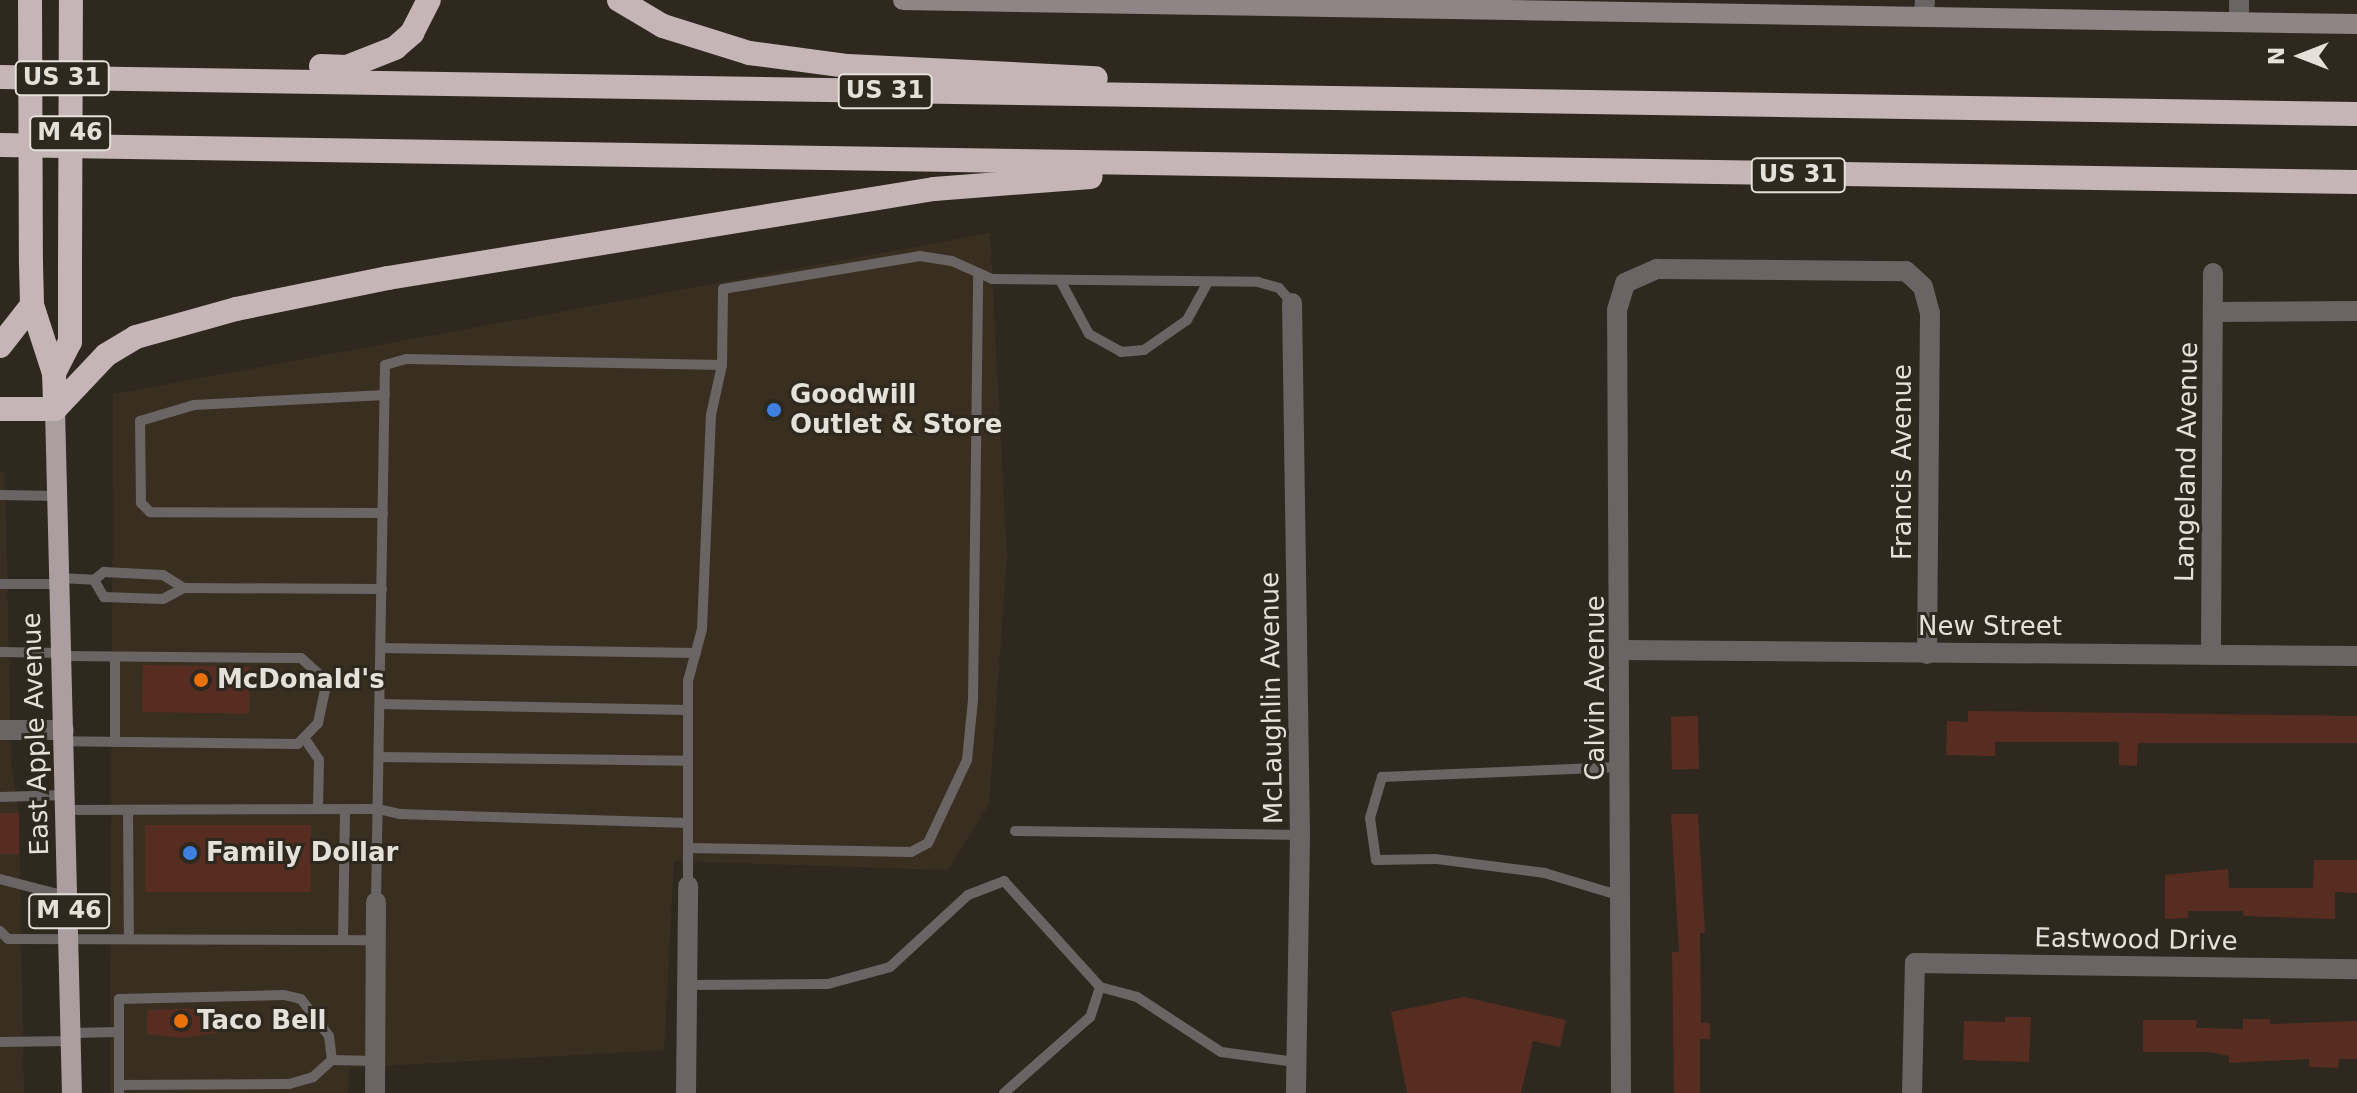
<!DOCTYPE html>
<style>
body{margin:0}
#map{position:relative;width:2357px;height:1093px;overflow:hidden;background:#2e281f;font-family:"DejaVu Sans",sans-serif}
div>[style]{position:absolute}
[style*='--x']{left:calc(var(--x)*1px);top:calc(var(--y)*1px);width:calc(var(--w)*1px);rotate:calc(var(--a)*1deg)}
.built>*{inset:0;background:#392f21}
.building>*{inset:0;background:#572d21;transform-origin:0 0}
.lane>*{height:10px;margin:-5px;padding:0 5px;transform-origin:5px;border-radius:5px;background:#6a6465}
.street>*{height:20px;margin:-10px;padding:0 10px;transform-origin:10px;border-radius:10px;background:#6a6465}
.secondary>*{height:20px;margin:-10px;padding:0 10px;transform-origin:10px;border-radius:10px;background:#8f8586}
.primary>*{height:20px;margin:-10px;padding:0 10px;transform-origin:10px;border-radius:10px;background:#ab9ea0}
.highway>*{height:24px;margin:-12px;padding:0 12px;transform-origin:12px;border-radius:12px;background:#c5b5b7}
.highway-bridge>*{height:24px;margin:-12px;padding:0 12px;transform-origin:12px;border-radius:12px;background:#c5b5b7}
.dots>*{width:22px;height:22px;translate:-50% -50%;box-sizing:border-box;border:4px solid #2e281f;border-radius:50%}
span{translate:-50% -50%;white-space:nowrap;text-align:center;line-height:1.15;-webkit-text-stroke:6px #2e281f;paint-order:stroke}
.shield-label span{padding:2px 6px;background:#2e281f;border:2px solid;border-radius:6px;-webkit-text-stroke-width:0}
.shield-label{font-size:24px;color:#e4e0da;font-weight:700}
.poi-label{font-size:26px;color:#e4e0da;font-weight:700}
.left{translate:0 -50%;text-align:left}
.street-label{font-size:26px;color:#e4e0da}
.north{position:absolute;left:2261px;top:16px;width:80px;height:80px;-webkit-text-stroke:6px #2e281f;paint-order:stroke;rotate:270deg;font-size:22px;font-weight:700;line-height:32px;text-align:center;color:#e4e0da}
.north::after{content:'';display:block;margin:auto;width:28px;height:36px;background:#e4e0da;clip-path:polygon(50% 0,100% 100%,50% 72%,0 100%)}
</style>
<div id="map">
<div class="built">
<i style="clip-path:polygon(990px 233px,1007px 555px,989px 804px,948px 870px,674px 861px,664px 1050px,350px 1068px,348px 1093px,110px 1093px,113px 394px)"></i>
<i style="clip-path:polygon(0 472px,5px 472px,11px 760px,19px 813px,24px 1093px,0 1093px)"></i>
</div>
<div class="building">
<i style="left:143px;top:665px;width:107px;height:47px;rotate:1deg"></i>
<i style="clip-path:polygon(1968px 711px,2357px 716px,2357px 743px,2138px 743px,2137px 766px,2119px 765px,2119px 742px,1995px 742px,1995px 756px,1946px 755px,1947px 721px,1968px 722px)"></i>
<i style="left:1698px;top:716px;width:53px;height:27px;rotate:89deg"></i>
<i style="left:0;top:813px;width:19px;height:41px"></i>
<i style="clip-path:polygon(1671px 814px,1698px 814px,1705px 933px,1700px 933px,1701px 1023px,1710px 1023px,1710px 1039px,1700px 1039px,1700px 1093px,1674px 1093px,1672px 952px,1679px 952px)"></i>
<i style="left:145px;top:825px;width:166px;height:67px"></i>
<i style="clip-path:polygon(2314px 860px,2357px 860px,2357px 893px,2335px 892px,2335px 919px,2243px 916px,2243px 911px,2188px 911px,2188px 918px,2165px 919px,2165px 875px,2228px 869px,2229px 888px,2313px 888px)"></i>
<i style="clip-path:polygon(1464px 997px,1566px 1020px,1560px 1047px,1533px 1041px,1521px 1093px,1407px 1093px,1391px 1012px)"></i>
<i style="clip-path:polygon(215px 1008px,216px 1033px,182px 1038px,147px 1034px,147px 1010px)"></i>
<i style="clip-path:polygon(2005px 1017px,2031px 1017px,2029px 1062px,1963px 1060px,1964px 1021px,2005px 1022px)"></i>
<i style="clip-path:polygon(2243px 1019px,2270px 1019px,2270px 1024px,2357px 1021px,2357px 1059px,2339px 1059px,2338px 1068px,2309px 1067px,2309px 1059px,2229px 1063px,2229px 1056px,2209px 1052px,2143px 1052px,2143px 1020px,2197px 1020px,2196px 1028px,2243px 1029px)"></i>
</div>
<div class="lane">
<i style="--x:1060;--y:280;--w:61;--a:61.8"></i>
<i style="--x:1089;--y:334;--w:37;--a:29"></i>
<i style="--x:1121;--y:352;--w:23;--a:-5"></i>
<i style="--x:1144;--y:350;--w:52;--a:-34.9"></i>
<i style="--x:1187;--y:320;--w:43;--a:-61.1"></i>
<i style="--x:0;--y:495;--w:57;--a:1"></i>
<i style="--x:383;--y:513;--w:233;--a:-179.8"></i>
<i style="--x:150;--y:512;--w:13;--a:-135"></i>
<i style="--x:141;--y:503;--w:82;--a:-90.7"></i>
<i style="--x:140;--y:421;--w:56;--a:-16.5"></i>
<i style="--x:194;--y:405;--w:191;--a:-3"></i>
<i style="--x:60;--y:578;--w:34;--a:3"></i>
<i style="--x:94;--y:580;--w:13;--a:-39"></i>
<i style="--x:104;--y:572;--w:59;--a:2.9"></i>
<i style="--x:163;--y:575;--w:25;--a:32"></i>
<i style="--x:94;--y:580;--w:20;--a:60"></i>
<i style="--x:104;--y:597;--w:59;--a:1.9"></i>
<i style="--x:163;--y:599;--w:24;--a:-28"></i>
<i style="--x:184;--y:588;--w:198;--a:0.3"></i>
<i style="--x:0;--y:584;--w:60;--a:0"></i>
<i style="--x:381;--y:648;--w:315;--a:0.9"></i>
<i style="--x:0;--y:652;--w:62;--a:0.9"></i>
<i style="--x:62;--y:656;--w:239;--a:0.5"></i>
<i style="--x:301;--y:658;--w:24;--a:42"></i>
<i style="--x:319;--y:674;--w:17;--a:69"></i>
<i style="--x:325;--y:690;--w:34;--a:102"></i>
<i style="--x:318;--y:723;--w:29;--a:134"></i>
<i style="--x:298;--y:744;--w:234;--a:-179.3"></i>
<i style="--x:380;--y:704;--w:308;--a:1.1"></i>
<i style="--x:305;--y:739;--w:25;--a:56"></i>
<i style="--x:319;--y:760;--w:49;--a:91.2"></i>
<i style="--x:115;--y:741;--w:84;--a:-90"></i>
<i style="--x:379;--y:757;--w:309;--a:0.7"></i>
<i style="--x:0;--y:797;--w:66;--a:-1.7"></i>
<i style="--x:66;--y:810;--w:312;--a:-0.2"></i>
<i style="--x:378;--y:809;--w:22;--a:13"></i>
<i style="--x:399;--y:814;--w:289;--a:1.8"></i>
<i style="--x:128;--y:810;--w:128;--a:89.6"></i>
<i style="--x:1015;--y:831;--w:285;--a:0.8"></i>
<i style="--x:688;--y:848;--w:223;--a:1"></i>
<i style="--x:911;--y:852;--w:19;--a:-28"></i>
<i style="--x:928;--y:843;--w:92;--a:-64.8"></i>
<i style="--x:967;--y:760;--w:60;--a:-84.3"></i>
<i style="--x:973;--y:700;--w:427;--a:-89.3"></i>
<i style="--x:0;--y:879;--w:71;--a:14.6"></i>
<i style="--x:688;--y:886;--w:205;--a:-90"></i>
<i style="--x:688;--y:681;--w:54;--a:-74.9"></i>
<i style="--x:702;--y:629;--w:214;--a:-87.6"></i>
<i style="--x:711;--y:415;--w:51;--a:-77.6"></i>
<i style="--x:722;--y:365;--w:76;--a:-89.2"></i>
<i style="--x:723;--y:289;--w:200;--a:-9.5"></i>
<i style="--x:920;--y:256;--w:32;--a:9"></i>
<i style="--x:952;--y:261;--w:44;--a:24.2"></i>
<i style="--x:992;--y:279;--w:266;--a:0.6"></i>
<i style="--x:1258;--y:282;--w:22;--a:16"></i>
<i style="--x:1279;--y:288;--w:20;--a:49"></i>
<i style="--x:1621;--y:896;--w:79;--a:-163.2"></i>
<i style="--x:1545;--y:873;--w:111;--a:-172.7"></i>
<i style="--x:1435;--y:859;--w:59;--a:179"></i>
<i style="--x:1376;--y:860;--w:42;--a:-98.1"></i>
<i style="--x:1370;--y:818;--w:43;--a:-73.7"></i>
<i style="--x:1382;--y:777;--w:239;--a:-2.4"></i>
<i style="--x:376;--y:902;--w:537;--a:-89.04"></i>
<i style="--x:385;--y:365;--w:22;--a:-16"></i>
<i style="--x:406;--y:359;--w:316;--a:1.1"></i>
<i style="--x:0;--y:931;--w:11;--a:45"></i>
<i style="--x:8;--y:939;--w:369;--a:0.2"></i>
<i style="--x:343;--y:940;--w:131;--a:-89.1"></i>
<i style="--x:688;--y:985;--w:140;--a:-0.4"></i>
<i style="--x:828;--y:984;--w:64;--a:-15.3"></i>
<i style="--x:890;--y:967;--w:106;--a:-42.7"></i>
<i style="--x:968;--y:895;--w:39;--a:-21"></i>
<i style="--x:1004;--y:881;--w:143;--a:47.8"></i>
<i style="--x:1100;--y:987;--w:32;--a:108"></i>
<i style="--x:1090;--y:1017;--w:115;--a:138.5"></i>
<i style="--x:1100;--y:987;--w:38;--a:15"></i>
<i style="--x:1137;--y:997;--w:100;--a:33.2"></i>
<i style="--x:1221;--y:1052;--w:75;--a:7.7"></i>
<i style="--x:71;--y:1033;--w:48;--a:-1.2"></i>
<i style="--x:0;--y:1042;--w:72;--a:-0.8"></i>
<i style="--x:119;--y:1085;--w:86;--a:-90"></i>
<i style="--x:119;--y:999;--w:165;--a:-1.4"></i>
<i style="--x:284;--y:995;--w:17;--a:13"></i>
<i style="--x:301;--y:999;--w:46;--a:52.9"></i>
<i style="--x:329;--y:1036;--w:24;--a:83"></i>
<i style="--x:119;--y:1093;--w:8;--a:-90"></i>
<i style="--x:119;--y:1085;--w:170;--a:-0.3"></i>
<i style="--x:289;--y:1084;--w:25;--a:-16"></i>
<i style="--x:313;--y:1077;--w:25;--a:-42"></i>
<i style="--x:332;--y:1060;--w:44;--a:1.3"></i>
</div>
<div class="street">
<i style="--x:1924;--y:17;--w:17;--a:-87"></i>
<i style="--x:2239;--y:22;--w:22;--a:-90"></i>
<i style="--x:1292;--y:303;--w:532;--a:89.14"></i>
<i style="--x:1300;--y:835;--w:258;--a:90.9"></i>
<i style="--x:2214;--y:312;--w:143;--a:-0.4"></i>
<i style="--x:1622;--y:650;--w:735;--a:0.47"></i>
<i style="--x:2211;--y:652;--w:379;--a:-89.7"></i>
<i style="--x:0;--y:730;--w:64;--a:0"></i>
<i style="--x:375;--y:1093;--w:191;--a:-89.7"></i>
<i style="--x:686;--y:1093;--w:207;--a:-89.4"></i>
<i style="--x:1621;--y:1093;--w:783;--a:-90.29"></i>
<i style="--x:1617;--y:310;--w:28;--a:-73"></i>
<i style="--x:1625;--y:283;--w:35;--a:-24"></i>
<i style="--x:1657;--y:269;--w:249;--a:0.5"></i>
<i style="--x:1906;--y:271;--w:23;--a:43"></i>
<i style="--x:1923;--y:287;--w:27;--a:75"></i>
<i style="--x:1930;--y:313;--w:341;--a:90.5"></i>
<i style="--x:1912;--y:1093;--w:130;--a:-88.7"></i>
<i style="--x:1915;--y:963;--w:442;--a:0.8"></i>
</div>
<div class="secondary">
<i style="--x:903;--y:0;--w:1454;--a:0.95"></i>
</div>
<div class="primary">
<i style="--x:55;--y:409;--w:684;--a:88.58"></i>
</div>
<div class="highway">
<i style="--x:619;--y:0;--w:51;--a:30.6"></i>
<i style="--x:663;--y:26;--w:90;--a:17.4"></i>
<i style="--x:749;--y:53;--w:100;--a:7.5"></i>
<i style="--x:848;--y:66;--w:248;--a:2.8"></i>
<i style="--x:321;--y:66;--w:26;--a:2"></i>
<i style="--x:347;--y:67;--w:52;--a:-21.6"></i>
<i style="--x:395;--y:48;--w:23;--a:-41"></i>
<i style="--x:412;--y:33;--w:37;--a:-63"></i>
<i style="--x:0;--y:77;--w:2357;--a:0.9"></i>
<i style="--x:0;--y:145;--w:2357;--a:0.9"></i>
<i style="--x:31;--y:263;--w:42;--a:88.6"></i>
<i style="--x:32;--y:305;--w:71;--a:72.1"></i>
<i style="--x:54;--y:373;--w:36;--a:88"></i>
<i style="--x:0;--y:346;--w:52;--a:-52"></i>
<i style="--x:54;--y:373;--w:35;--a:-63"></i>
<i style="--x:70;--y:342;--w:77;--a:-90"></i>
<i style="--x:0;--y:409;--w:55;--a:0"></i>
<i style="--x:55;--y:409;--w:74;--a:-46.6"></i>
<i style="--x:106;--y:355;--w:35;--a:-31"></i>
<i style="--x:136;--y:337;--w:104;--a:-15.6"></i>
<i style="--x:236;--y:309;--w:155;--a:-11.5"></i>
<i style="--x:388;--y:278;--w:553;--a:-9.26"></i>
<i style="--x:934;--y:189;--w:157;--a:-4.4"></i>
</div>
<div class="highway-bridge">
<i style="--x:30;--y:0;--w:263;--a:89.8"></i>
<i style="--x:70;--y:265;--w:265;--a:-89.8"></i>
</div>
<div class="dots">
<i style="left:774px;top:410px;background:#3f7fe0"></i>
<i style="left:201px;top:680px;background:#e8710a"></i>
<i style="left:190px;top:853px;background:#3f7fe0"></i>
<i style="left:181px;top:1021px;background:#e8710a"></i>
</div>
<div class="shield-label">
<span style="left:62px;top:78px">US 31</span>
<span style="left:885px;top:91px">US 31</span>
<span style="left:70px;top:133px">M 46</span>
<span style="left:1798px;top:175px">US 31</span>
<span style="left:69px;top:911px">M 46</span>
</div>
<div class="poi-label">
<span class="left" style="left:790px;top:410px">Goodwill<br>Outlet &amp; Store</span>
<span class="left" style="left:217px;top:680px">McDonald's</span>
<span class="left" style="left:206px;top:853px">Family Dollar</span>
<span class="left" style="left:197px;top:1021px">Taco Bell</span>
</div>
<div class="street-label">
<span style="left:1903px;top:462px;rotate:-90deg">Francis Avenue</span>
<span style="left:2187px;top:462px;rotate:-89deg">Langeland Avenue</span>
<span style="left:1990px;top:627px">New Street</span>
<span style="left:1596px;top:688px;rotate:-90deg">Calvin Avenue</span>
<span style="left:1272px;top:698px;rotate:-91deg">McLaughlin Avenue</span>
<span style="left:36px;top:734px;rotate:-92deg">East Apple Avenue</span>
<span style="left:2136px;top:940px;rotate:1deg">Eastwood Drive</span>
</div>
<div class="north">N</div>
</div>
